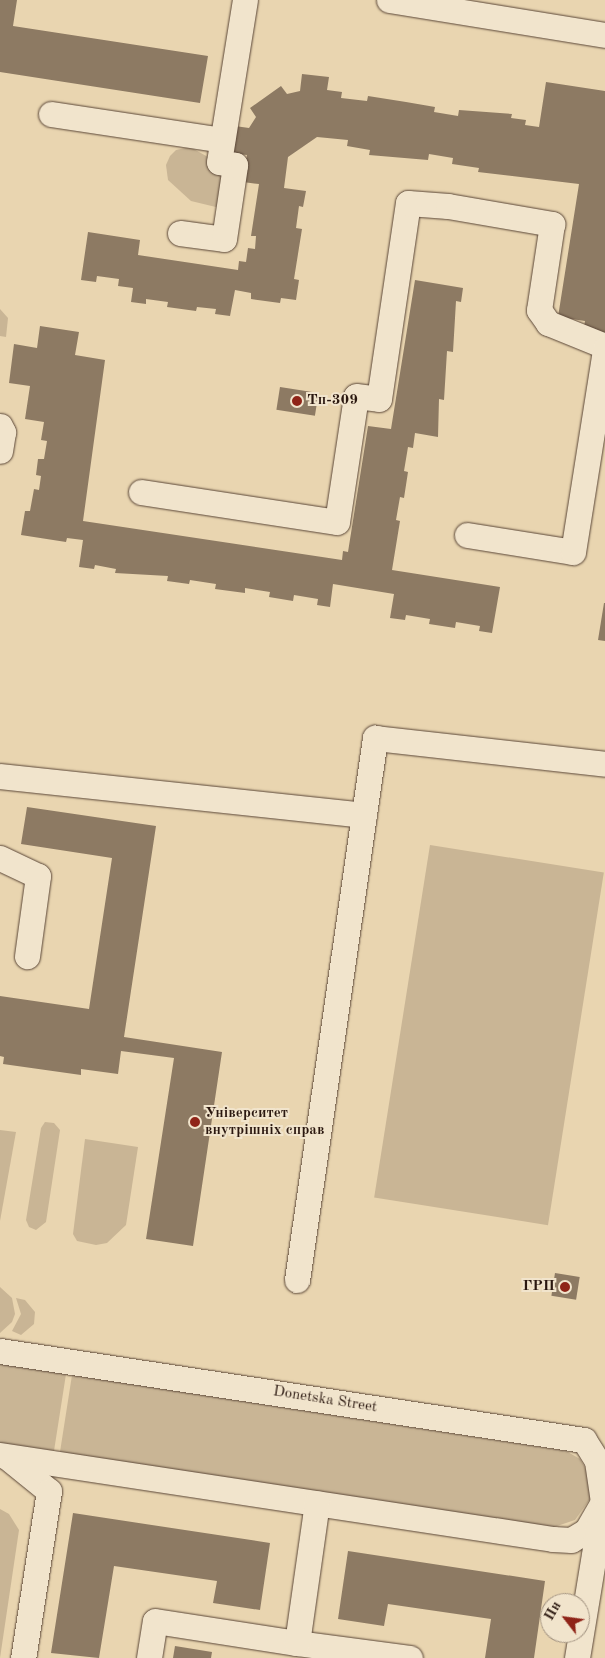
<!DOCTYPE html>
<meta charset="utf-8">
<style>
body{margin:0}
#map{position:relative;width:605px;height:1658px;overflow:hidden;background:#e9d5b0;font-family:"Old Standard TT",serif}
div>[style]{position:absolute}
[style*='--x']{left:calc(var(--x)*1px);top:calc(var(--y)*1px);width:calc(var(--w)*1px);rotate:calc(var(--a)*1deg)}
.green>*{inset:0;background:#c9b595;transform-origin:0 0}
.building>*{inset:0;background:#8d7a63;transform-origin:0 0}
.roads{filter:drop-shadow(0 0 1px #5a4637) drop-shadow(0 0 1px #5a4637)}
.minor>*{height:25px;margin:-12.5px;padding:0 12.5px;transform-origin:12.5px;border-radius:12.5px;background:#f1e4cc}
.dots>*{width:14px;height:14px;translate:-50% -50%;box-sizing:border-box;border:2px solid #f1e4cc;border-radius:50%}
span{translate:-50% -50%;white-space:nowrap;text-align:center;line-height:1.15;-webkit-text-stroke:4px #f1e4cc;paint-order:stroke}
.poi-label{font-size:15px;color:#2a170f;font-weight:700}
.left{translate:0 -50%;text-align:left}
.right{translate:-100% -50%;text-align:right}
.street-label{font-size:15px;color:#2a170f}
.north{position:absolute;left:540px;top:1593px;width:50px;height:50px;box-sizing:border-box;background:#f1e4cc;border:1px solid #a19280;border-radius:50%;rotate:300deg;font-size:14px;font-weight:700;line-height:20px;text-align:center;color:#2a170f}
.north::after{content:'';display:block;margin:auto;width:18px;height:22px;background:#8f2418;clip-path:polygon(50% 0,100% 100%,50% 72%,0 100%)}
</style>
<div id="map">
<div class="green">
<i style="clip-path:polygon(190px 147px,208px 157px,221px 175px,220px 208px,191px 201px,168px 180px,166px 165px,170px 156px,176px 150px)"></i>
<i style="clip-path:polygon(0 309px,8px 318px,6px 337px,0 336px)"></i>
<i style="left:430px;top:845px;width:176px;height:357px;rotate:9deg"></i>
<i style="clip-path:polygon(45px 1122px,54px 1123px,60px 1130px,46px 1222px,36px 1230px,29px 1227px,26px 1220px,41px 1128px)"></i>
<i style="clip-path:polygon(0 1130px,16px 1132px,0 1221px)"></i>
<i style="clip-path:polygon(85px 1139px,138px 1147px,126px 1225px,107px 1243px,96px 1245px,77px 1241px,73px 1234px)"></i>
<i style="clip-path:polygon(0 1287px,12px 1298px,15px 1314px,12px 1322px,0 1333px)"></i>
<i style="clip-path:polygon(16px 1298px,25px 1300px,35px 1312px,34px 1324px,21px 1335px,12px 1331px,21px 1314px)"></i>
<i style="clip-path:polygon(0 1364px,66px 1374px,54px 1451px,0 1443px)"></i>
<i style="clip-path:polygon(72px 1375px,566px 1451px,580px 1459px,588px 1473px,592px 1496px,575px 1520px,554px 1527px,60px 1452px)"></i>
<i style="clip-path:polygon(0 1509px,9px 1514px,19px 1530px,0 1658px)"></i>
</div>
<div class="building">
<i style="clip-path:polygon(0 0,17px 0,13px 26px,208px 56px,200px 103px,0 72px)"></i>
<i style="clip-path:polygon(302px 74px,329px 77px,327px 90px,342px 92px,341px 98px,367px 101px,368px 96px,406px 102px,435px 107px,434px 112px,458px 116px,459px 110px,512px 114px,511px 118px,526px 120px,525px 125px,539px 127px,546px 82px,605px 91px,605px 335px,583px 332px,585px 321px,558px 317px,579px 184px,478px 172px,479px 168px,452px 164px,453px 158px,429px 154px,428px 160px,369px 155px,370px 150px,347px 146px,348px 140px,317px 137px,288px 157px,284px 188px,306px 191px,303px 207px,299px 206px,296px 228px,302px 229px,294px 279px,299px 280px,296px 300px,281px 298px,280px 303px,251px 299px,251px 293px,235px 290px,230px 316px,215px 314px,216px 309px,197px 307px,196px 311px,167px 307px,168px 302px,146px 299px,146px 304px,131px 302px,133px 288px,118px 286px,119px 279px,97px 276px,96px 282px,81px 280px,88px 232px,140px 240px,138px 255px,238px 270px,239px 261px,246px 262px,248px 248px,255px 249px,256px 236px,251px 236px,259px 184px,243px 182px,247px 155px,230px 153px,235px 126px,249px 128px,256px 117px,250px 108px,281px 86px,287px 94px,300px 91px)"></i>
<i style="clip-path:polygon(415px 280px,463px 288px,461px 302px,456px 301px,453px 352px,447px 351px,444px 400px,439px 399px,438px 437px,415px 433px,413px 448px,408px 447px,404px 471px,408px 472px,404px 498px,400px 497px,396px 520px,400px 521px,392px 570px,500px 587px,492px 633px,479px 631px,480px 626px,456px 622px,455px 628px,429px 624px,430px 619px,406px 615px,405px 620px,390px 618px,394px 594px,333px 584px,330px 607px,317px 605px,318px 599px,294px 595px,293px 601px,269px 597px,270px 592px,245px 588px,245px 593px,215px 589px,216px 584px,190px 580px,189px 584px,167px 581px,168px 576px,115px 573px,116px 569px,95px 565px,94px 569px,79px 567px,83px 540px,67px 538px,66px 542px,21px 535px,25px 511px,30px 511px,34px 489px,39px 490px,41px 476px,36px 475px,38px 459px,44px 459px,47px 441px,41px 440px,44px 422px,25px 419px,30px 386px,9px 383px,14px 344px,37px 348px,40px 326px,79px 332px,75px 355px,105px 360px,83px 521px,342px 560px,343px 551px,348px 552px,368px 426px,391px 429px)"></i>
<i style="left:280px;top:387px;width:39px;height:23px;rotate:9deg"></i>
<i style="clip-path:polygon(604px 603px,605px 603px,605px 641px,598px 640px)"></i>
<i style="clip-path:polygon(27px 807px,156px 826px,124px 1037px,222px 1052px,193px 1246px,146px 1239px,174px 1058px,121px 1051px,118px 1074px,81px 1069px,81px 1075px,3px 1064px,4px 1057px,0 1056px,0 996px,89px 1009px,112px 858px,21px 844px)"></i>
<i style="left:555px;top:1273px;width:25px;height:23px;rotate:9deg"></i>
<i style="clip-path:polygon(73px 1513px,270px 1543px,260px 1610px,213px 1603px,217px 1581px,114px 1566px,99px 1658px,51px 1653px)"></i>
<i style="clip-path:polygon(348px 1551px,545px 1581px,534px 1658px,485px 1658px,491px 1619px,388px 1604px,384px 1626px,338px 1619px)"></i>
<i style="clip-path:polygon(175px 1646px,212px 1652px,211px 1658px,173px 1658px)"></i>
</div>
<div class="roads">
<div class="minor">
<i style="--x:389;--y:0;--w:219;--a:9.2"></i>
<i style="--x:51;--y:114;--w:173;--a:8.6"></i>
<i style="--x:180;--y:233;--w:44;--a:7.8"></i>
<i style="--x:224;--y:239;--w:75;--a:-81.5"></i>
<i style="--x:235;--y:165;--w:16;--a:-169"></i>
<i style="--x:219;--y:162;--w:164;--a:-80.9"></i>
<i style="--x:0;--y:426;--w:7;--a:63"></i>
<i style="--x:3;--y:432;--w:19;--a:99"></i>
<i style="--x:141;--y:492;--w:198;--a:8.7"></i>
<i style="--x:337;--y:522;--w:127;--a:-81.4"></i>
<i style="--x:356;--y:396;--w:23;--a:7"></i>
<i style="--x:379;--y:399;--w:198;--a:-81.6"></i>
<i style="--x:408;--y:203;--w:40;--a:4.3"></i>
<i style="--x:448;--y:206;--w:106;--a:9.8"></i>
<i style="--x:552;--y:224;--w:87;--a:98.6"></i>
<i style="--x:539;--y:310;--w:16;--a:55"></i>
<i style="--x:548;--y:323;--w:61;--a:22"></i>
<i style="--x:467;--y:535;--w:107;--a:9.1"></i>
<i style="--x:573;--y:552;--w:206;--a:-81"></i>
<i style="--x:0;--y:776;--w:366;--a:6.1"></i>
<i style="--x:0;--y:858;--w:42;--a:25.3"></i>
<i style="--x:38;--y:876;--w:81;--a:97.8"></i>
<i style="--x:297;--y:1280;--w:548;--a:-81.81"></i>
<i style="--x:375;--y:738;--w:231;--a:6.4"></i>
<i style="--x:0;--y:1351;--w:591;--a:8.67"></i>
<i style="--x:584;--y:1440;--w:25;--a:58"></i>
<i style="--x:597;--y:1461;--w:41;--a:81.7"></i>
<i style="--x:603;--y:1502;--w:34;--a:120"></i>
<i style="--x:586;--y:1531;--w:17;--a:149"></i>
<i style="--x:571;--y:1540;--w:18;--a:-177"></i>
<i style="--x:553;--y:1539;--w:559;--a:-171.36"></i>
<i style="--x:7;--y:1457;--w:54;--a:39"></i>
<i style="--x:49;--y:1491;--w:169;--a:98.8"></i>
<i style="--x:297;--y:1643;--w:114;--a:7.6"></i>
<i style="--x:149;--y:1658;--w:37;--a:-81"></i>
<i style="--x:155;--y:1621;--w:144;--a:8.8"></i>
<i style="--x:297;--y:1643;--w:141;--a:-81.9"></i>
<i style="--x:577;--y:1658;--w:148;--a:-80.7"></i>
</div>
</div>
<div class="dots">
<i style="left:297px;top:401px;background:#8f2418"></i>
<i style="left:195px;top:1122px;background:#8f2418"></i>
<i style="left:565px;top:1287px;background:#8f2418"></i>
</div>
<div class="poi-label">
<span class="left" style="left:307px;top:401px">Тп-309</span>
<span class="left" style="left:205px;top:1122px">Університет<br>внутрішніх справ</span>
<span class="right" style="left:555px;top:1287px">ГРП</span>
</div>
<div class="street-label">
<span style="left:325px;top:1400px;rotate:9deg">Donetska Street</span>
</div>
<div class="north">Пн</div>
</div>
